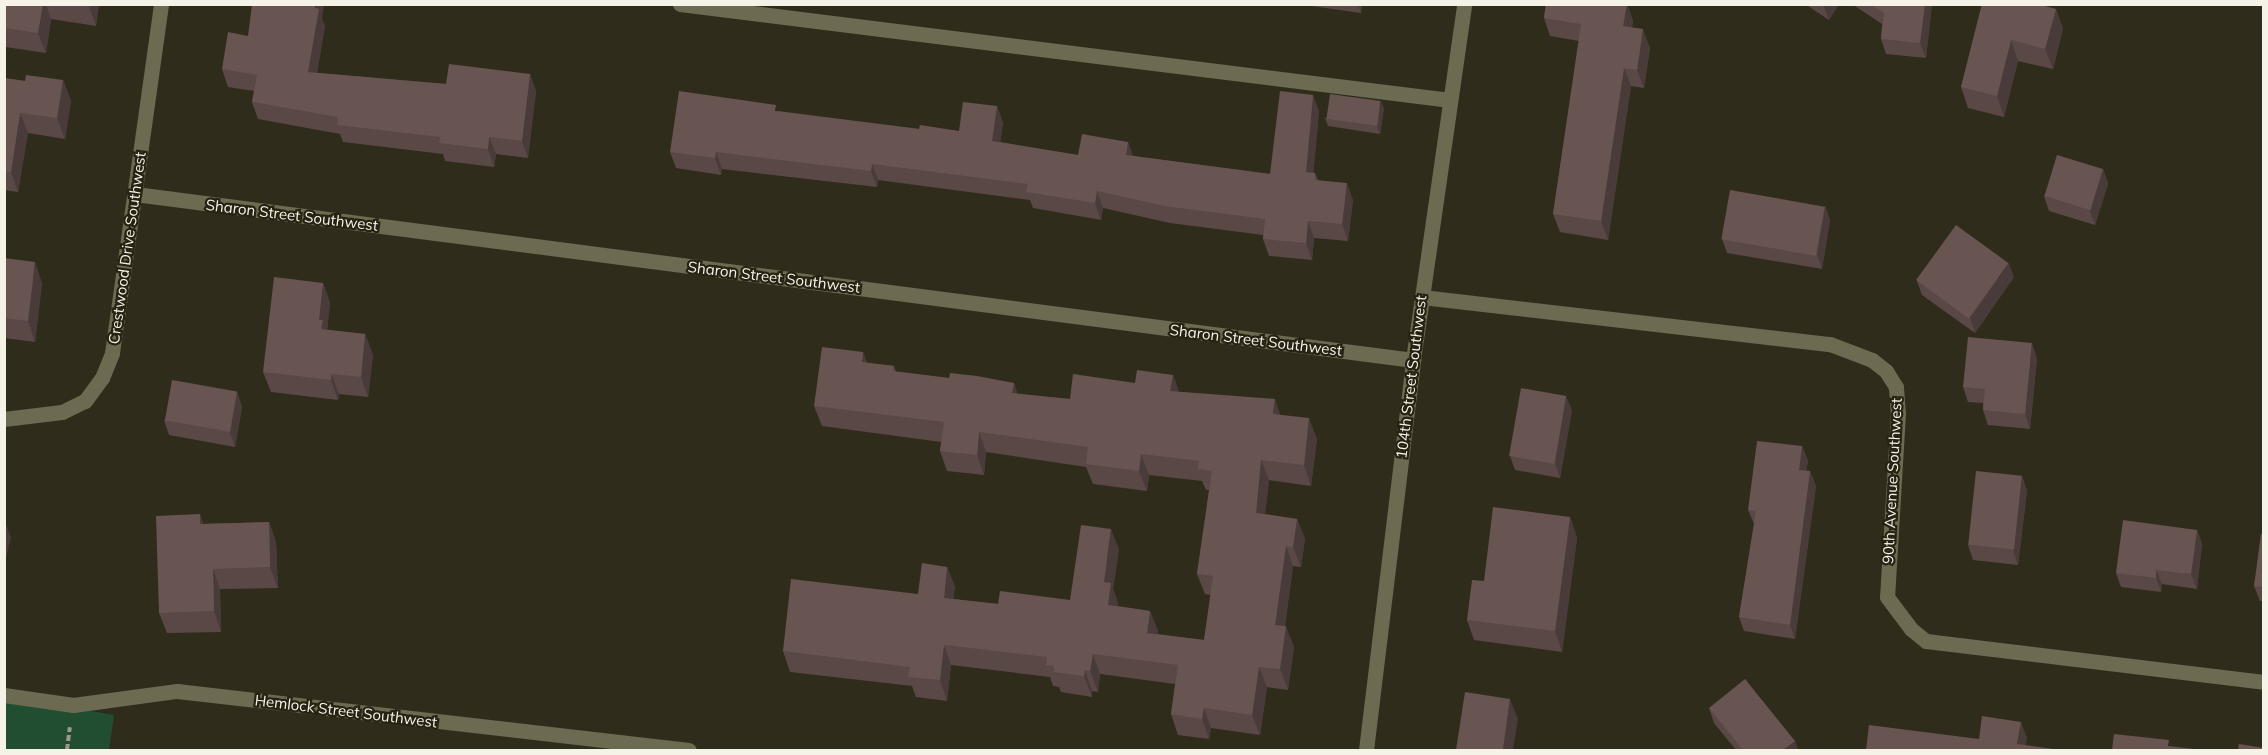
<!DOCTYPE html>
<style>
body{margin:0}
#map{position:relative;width:2268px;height:755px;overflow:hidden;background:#302c1c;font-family:Mulish,sans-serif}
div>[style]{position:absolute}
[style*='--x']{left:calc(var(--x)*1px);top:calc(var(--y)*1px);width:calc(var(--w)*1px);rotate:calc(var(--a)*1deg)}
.green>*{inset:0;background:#214d31}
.path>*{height:4px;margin-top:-2px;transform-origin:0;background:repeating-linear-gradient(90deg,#9b978b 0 6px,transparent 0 9px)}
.minor>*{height:15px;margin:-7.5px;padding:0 7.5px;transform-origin:7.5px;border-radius:7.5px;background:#6c6b52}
.wall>*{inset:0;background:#594846}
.shaded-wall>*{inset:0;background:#493b39}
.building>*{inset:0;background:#685451;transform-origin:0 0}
span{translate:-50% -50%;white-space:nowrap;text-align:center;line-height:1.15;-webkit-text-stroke:4.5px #272212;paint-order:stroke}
.street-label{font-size:15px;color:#f5f2e8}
.frame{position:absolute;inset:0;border:6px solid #f5f2e8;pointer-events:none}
</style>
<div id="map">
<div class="green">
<i style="clip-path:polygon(5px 696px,114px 715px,109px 750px,5px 750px)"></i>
</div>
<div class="path">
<i style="--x:67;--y:750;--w:23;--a:-83"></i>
</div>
<div class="minor">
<i style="--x:680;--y:4;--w:776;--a:7.11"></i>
<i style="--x:135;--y:194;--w:1289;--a:7.4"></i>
<i style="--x:1422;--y:297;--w:411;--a:6.6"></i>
<i style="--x:1830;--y:344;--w:45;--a:20.9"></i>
<i style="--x:1872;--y:360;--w:18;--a:38"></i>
<i style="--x:1886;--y:371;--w:19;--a:58"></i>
<i style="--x:1896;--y:387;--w:26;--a:86"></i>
<i style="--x:1898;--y:413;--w:184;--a:93.4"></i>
<i style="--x:1887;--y:597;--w:40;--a:53"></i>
<i style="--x:1911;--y:629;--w:19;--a:39"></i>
<i style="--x:1926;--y:641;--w:340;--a:6.9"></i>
<i style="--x:4;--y:419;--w:58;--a:-6.9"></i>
<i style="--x:62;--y:412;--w:25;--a:-26"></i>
<i style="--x:85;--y:401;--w:29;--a:-54"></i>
<i style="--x:102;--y:378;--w:27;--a:-68"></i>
<i style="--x:112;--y:353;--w:352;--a:-82"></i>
<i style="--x:4;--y:695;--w:70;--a:8.2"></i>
<i style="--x:73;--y:705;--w:105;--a:-7.7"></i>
<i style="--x:177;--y:691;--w:515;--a:6.57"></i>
<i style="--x:1366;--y:750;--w:393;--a:-83.1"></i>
<i style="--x:1413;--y:360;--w:360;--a:-81.8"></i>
</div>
<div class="wall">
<i style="clip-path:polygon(4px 4px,99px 4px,96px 26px,51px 19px,46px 53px,6px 47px,4px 42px)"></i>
<i style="clip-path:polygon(1297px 4px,1362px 4px,1361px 13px)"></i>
<i style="clip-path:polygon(1546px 4px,1627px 4px,1633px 21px,1632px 28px,1650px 48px,1644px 88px,1631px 86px,1608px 240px,1560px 232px,1553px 214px,1579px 41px,1550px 36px,1544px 18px)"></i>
<i style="clip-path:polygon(1805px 4px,1839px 4px,1829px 20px)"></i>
<i style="clip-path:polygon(1852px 4px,1932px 4px,1926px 58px,1886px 54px,1881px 39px,1882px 24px)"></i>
<i style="clip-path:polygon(1982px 4px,2056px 9px,2063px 29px,2053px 69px,2018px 61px,2004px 117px,1968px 108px,1961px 87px)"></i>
<i style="clip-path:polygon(322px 19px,325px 26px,317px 73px,446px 84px,530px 74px,536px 91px,528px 158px,496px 154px,494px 167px,445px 161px,443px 154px,343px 142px,340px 134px,258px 119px,252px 102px,254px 91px,228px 87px,222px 69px,248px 36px)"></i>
<i style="clip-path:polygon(4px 78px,25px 81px,63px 80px,71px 101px,65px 139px,28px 133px,18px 192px,4px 190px)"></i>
<i style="clip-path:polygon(1313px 95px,1319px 112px,1313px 173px,1315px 173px,1318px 180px,1353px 200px,1348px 241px,1314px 238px,1312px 260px,1269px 256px,1263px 239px,1263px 235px,1170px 223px,1103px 208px,1101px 220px,1033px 208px,1030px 200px,878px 180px,877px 187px,722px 169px,721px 175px,676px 168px,670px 152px,778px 111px,919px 129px,959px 131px,997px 106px,1003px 123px,1000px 142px,1078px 155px,1128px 142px,1133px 156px,1270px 174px)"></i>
<i style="clip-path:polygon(1384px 108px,1380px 134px,1328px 126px,1325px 118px)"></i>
<i style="clip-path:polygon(2103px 169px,2108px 184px,2095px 225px,2049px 211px,2044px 196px)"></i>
<i style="clip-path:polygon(1825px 206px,1830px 220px,1822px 269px,1727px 253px,1722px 239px)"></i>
<i style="clip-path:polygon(4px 258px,42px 283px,35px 342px,4px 338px)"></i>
<i style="clip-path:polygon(2014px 277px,1975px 333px,1922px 295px,1917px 281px)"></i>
<i style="clip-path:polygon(323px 283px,330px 303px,327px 330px,365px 334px,373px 355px,368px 397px,339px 394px,338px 400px,271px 392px,263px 372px)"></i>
<i style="clip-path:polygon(863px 352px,867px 363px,894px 366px,896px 372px,949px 378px,1014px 383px,1017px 394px,1070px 399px,1135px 383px,1173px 375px,1179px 392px,1280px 415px,1317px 439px,1311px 486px,1269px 480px,1265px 514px,1297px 519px,1305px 539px,1301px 567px,1293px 566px,1285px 626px,1294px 647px,1288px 690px,1267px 687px,1260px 735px,1211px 728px,1209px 739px,1178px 735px,1171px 714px,1175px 684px,1100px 674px,1098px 692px,1092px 691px,1092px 697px,1061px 692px,1059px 687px,1053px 686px,1050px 677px,951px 665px,947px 701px,916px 697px,912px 686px,790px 672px,783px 651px,918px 594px,947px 567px,955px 587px,953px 599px,998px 604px,1070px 600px,1119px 549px,1113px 589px,1118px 603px,1118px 606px,1150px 611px,1158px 631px,1157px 634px,1204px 640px,1211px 595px,1205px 594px,1197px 574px,1209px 490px,1206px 490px,1202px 481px,1149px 475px,1147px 491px,1093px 484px,1086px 467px,986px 452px,984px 475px,947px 471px,940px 451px,941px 442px,822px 426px,814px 406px)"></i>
<i style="clip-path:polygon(2037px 358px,2030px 429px,1988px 425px,1983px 410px,1983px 403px,1968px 402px,1963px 387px)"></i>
<i style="clip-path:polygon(237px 392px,242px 407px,235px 447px,169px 435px,164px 420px)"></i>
<i style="clip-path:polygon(1572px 410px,1560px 478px,1515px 470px,1510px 456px)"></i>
<i style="clip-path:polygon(1802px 446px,1808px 461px,1806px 471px,1810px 471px,1816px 486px,1795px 639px,1744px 631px,1739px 617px,1754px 524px,1748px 510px)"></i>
<i style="clip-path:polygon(2022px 476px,2027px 491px,2018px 565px,1973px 560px,1968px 545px)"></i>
<i style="clip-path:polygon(200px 514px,203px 524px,269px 522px,276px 542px,278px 588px,220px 589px,221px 632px,167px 633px,159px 613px)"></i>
<i style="clip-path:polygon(1570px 517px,1577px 538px,1562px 652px,1474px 640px,1467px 620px,1484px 581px)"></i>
<i style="clip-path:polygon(2197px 530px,2202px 544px,2197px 589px,2162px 584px,2161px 592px,2121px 587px,2116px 573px)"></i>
<i style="clip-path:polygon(2264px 534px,2264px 601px,2260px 601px,2254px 586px)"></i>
<i style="clip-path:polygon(1709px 708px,1795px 741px,1798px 750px,1736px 750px,1714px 723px)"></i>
</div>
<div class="shaded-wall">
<i style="clip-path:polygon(43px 4px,46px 4px,51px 19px,46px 53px,38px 33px)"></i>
<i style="clip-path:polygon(89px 4px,99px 4px,96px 26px,89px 6px)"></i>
<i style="clip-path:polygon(315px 4px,324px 4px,322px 19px,325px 26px,314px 90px,308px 72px)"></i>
<i style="clip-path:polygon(1358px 4px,1362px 4px,1361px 13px)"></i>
<i style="clip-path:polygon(1627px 4px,1633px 21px,1630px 44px,1623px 26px)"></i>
<i style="clip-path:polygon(1824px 4px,1839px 4px,1829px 20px,1823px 5px)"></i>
<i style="clip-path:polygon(1925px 4px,1932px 4px,1926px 58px,1920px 43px)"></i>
<i style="clip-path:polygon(2056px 9px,2063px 29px,2053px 69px,2045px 49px)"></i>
<i style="clip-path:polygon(1643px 29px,1650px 48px,1644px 88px,1637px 70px)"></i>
<i style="clip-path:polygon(2011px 40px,2018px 61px,2004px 117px,1997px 96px)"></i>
<i style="clip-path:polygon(1624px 68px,1631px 86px,1608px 240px,1601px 221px)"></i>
<i style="clip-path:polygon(530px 74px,536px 91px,528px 158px,522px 141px)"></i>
<i style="clip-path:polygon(63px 80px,71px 101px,65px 139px,57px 118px)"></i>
<i style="clip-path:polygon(1313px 95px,1319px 112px,1312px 189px,1306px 172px)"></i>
<i style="clip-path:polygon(1381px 101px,1384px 108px,1380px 134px,1377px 127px)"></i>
<i style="clip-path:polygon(997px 106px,1003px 123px,998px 158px,992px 141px)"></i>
<i style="clip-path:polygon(20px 113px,28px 133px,18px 192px,11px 172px)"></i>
<i style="clip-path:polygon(489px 137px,496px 154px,494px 167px,488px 149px)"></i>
<i style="clip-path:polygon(1128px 142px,1134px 159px,1126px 155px)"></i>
<i style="clip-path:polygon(716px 152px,722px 169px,721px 175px,715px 158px)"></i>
<i style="clip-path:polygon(872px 164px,878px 180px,877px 187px,871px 171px)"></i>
<i style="clip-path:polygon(2103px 169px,2108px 184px,2095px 225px,2090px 211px)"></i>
<i style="clip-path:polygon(1347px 183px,1353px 200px,1348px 241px,1342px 224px)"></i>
<i style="clip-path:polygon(1097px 191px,1103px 208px,1101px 220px,1095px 203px)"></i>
<i style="clip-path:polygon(1825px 206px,1830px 220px,1822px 269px,1817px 254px)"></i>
<i style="clip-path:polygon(1308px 221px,1314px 238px,1312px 260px,1306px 243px)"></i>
<i style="clip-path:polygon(35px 262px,42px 283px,35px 342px,28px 321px)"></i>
<i style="clip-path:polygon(2009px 263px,2014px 277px,1975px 333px,1970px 318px)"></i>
<i style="clip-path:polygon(323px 283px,330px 303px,327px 333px,329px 349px,319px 320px)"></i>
<i style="clip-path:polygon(365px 334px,373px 355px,368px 397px,361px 377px)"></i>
<i style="clip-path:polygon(2032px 343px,2037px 358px,2030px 429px,2025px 414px)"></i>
<i style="clip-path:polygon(863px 352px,871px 373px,862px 362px)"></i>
<i style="clip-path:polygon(331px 374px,339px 394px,338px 400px,331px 380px)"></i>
<i style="clip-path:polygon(1173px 375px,1180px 395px,1170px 391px)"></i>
<i style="clip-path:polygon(1014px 383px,1021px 404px,1012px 393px)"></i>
<i style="clip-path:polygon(237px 392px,242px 407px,235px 447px,230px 433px)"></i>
<i style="clip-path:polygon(1566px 396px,1572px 410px,1560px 478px,1555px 463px)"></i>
<i style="clip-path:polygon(1275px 399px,1282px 420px,1273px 414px)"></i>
<i style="clip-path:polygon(1309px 418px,1317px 439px,1311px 486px,1304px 465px)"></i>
<i style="clip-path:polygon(979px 432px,986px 452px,984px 475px,977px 455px)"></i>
<i style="clip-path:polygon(1802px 446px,1808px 461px,1804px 484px,1799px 470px)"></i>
<i style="clip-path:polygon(1141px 454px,1149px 475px,1147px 491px,1139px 471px)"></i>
<i style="clip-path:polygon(1261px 460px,1269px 480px,1263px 533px,1256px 513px)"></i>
<i style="clip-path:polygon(1810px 471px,1816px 486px,1795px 639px,1790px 625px)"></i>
<i style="clip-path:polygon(2022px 476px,2027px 491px,2018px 565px,2013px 551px)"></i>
<i style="clip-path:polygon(200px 514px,207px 535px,200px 524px)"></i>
<i style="clip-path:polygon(1570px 517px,1577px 538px,1562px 652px,1555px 631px)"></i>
<i style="clip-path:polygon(1297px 519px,1305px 539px,1301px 567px,1293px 547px)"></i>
<i style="clip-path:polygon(4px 520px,11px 537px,4px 566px)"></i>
<i style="clip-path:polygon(269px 522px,276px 542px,278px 588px,270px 567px)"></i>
<i style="clip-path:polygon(1111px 529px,1119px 549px,1113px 589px,1118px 603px,1116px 625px,1108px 605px,1104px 582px)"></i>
<i style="clip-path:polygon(2197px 530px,2202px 544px,2197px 589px,2191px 574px)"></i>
<i style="clip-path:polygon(1286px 546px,1293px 566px,1282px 645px,1275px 625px)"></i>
<i style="clip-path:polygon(947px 567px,955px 587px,951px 618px,944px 598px)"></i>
<i style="clip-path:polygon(213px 569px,220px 589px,221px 632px,214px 611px)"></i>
<i style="clip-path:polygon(2156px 570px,2162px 584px,2161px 592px,2156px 578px)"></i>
<i style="clip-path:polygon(1150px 611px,1158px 631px,1155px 653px,1147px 633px)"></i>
<i style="clip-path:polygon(1286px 626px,1294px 647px,1288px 690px,1280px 669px)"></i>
<i style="clip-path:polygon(944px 645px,951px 665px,947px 701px,940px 680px)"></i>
<i style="clip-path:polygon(1093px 654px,1100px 674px,1098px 692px,1090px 671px)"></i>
<i style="clip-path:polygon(1259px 667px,1267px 687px,1260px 735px,1252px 715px)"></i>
<i style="clip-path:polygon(1085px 670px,1092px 691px,1092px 697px,1084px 676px)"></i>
<i style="clip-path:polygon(1510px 699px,1518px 719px,1513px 750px,1503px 750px)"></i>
<i style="clip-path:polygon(1204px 708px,1211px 728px,1209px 739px,1202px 719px)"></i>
<i style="clip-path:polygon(2021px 722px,2027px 738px,2025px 750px,2017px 744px)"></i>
<i style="clip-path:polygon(1795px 741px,1798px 750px,1783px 750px)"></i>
</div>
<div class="building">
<i style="clip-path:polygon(4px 4px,43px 4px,38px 33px,4px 28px)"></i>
<i style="clip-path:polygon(252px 4px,315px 4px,315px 8px,319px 9px,308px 72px,446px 84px,449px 64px,530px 74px,522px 141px,489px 137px,488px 149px,439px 143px,440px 137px,337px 125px,338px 117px,252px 102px,257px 75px,222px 69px,228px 32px,248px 36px)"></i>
<i style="clip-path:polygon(1546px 4px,1627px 4px,1623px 26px,1643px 29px,1637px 70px,1624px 68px,1601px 221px,1553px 214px,1581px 24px,1544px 18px)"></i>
<i style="clip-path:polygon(1870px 4px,1925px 4px,1920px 43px,1881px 39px,1884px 13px)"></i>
<i style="clip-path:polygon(1982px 4px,2038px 4px,2056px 9px,2045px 49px,2011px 40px,1997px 96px,1961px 87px)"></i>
<i style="clip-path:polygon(26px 75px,63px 80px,57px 118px,20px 113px,11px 172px,4px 171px,4px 78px,25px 81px)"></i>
<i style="clip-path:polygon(679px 91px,776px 105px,775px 111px,919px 129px,920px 125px,959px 131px,963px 102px,997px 106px,992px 141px,1078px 155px,1082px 134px,1128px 142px,1126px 155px,1270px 174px,1280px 91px,1313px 95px,1306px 172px,1315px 173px,1315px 180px,1347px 183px,1342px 224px,1308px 221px,1306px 243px,1263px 239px,1265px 219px,1164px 206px,1097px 191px,1095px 203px,1026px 192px,1028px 184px,872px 164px,871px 171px,716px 152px,715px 158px,670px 152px)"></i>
<i style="left:1330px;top:94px;width:51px;height:25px;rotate:8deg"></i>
<i style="left:2057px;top:155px;width:48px;height:43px;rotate:17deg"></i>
<i style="left:1730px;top:190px;width:96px;height:50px;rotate:10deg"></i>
<i style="left:1956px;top:225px;width:65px;height:68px;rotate:36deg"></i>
<i style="clip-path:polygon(4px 258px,35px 262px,28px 321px,4px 318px)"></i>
<i style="clip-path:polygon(274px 277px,323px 283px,319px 320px,323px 320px,321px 329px,365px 334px,361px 377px,331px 374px,331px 380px,263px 372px)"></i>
<i style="clip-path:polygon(1968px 337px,2032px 343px,2025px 414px,1983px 410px,1985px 389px,1963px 387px)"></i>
<i style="clip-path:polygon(822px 347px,863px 352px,862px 362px,894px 366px,893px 371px,949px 378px,950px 373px,977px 376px,1014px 383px,1012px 393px,1070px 399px,1073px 374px,1135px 383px,1137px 370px,1173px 375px,1170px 391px,1275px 399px,1273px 414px,1309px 418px,1304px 465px,1261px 460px,1256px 513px,1297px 519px,1293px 547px,1286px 546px,1275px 625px,1286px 626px,1280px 669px,1259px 667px,1252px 715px,1204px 708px,1202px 719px,1171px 714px,1178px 665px,1093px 654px,1090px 671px,1085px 670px,1084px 676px,1054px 672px,1054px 666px,1046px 665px,1047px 657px,944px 645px,940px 680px,908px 677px,910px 667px,783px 651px,791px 579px,918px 594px,922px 563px,947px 567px,944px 598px,998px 604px,1000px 591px,1070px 600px,1081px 525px,1111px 529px,1104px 582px,1111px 583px,1108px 605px,1150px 611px,1147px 633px,1204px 640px,1213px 576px,1197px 574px,1212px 471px,1198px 469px,1199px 461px,1141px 454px,1139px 471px,1086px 464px,1088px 447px,979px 432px,977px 455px,940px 451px,944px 422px,814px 406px)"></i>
<i style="left:172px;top:380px;width:66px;height:41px;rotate:10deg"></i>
<i style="left:1521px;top:388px;width:46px;height:69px;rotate:10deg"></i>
<i style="clip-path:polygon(1757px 441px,1802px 446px,1799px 470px,1810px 471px,1790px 625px,1739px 617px,1756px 511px,1748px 510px)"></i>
<i style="left:1976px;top:471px;width:46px;height:74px;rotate:6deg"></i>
<i style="clip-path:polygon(1493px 507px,1570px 517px,1555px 631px,1467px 620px,1472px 580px,1484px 581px)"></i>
<i style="clip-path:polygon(200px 514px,200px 524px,269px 522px,270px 567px,213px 569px,214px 611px,159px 613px,156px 516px)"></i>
<i style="clip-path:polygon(2123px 520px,2197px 530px,2191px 574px,2156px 570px,2156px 578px,2116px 573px)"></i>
<i style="clip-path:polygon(2261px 534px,2264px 534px,2264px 587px,2254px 586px)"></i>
<i style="clip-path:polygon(1745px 679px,1795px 741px,1783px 750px,1743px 750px,1709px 708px)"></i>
<i style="clip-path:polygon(1465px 692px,1510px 699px,1503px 750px,1456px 750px)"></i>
<i style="clip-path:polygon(1982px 716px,2021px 722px,2017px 744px,2060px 750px,1866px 750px,1869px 725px,1979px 739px)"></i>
<i style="clip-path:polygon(2114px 734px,2169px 740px,2168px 746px,2203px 750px,2112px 750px)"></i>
<i style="clip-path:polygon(2239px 744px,2264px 748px,2264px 750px,2238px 750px)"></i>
</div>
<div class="street-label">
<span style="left:292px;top:215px;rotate:7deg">Sharon Street Southwest</span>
<span style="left:127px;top:248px;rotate:-82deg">Crestwood Drive Southwest</span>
<span style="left:774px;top:277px;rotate:7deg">Sharon Street Southwest</span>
<span style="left:1256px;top:340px;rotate:7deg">Sharon Street Southwest</span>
<span style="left:1411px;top:377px;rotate:-83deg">104th Street Southwest</span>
<span style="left:1892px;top:481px;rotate:-87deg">90th Avenue Southwest</span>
<span style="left:346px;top:711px;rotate:7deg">Hemlock Street Southwest</span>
</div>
<div class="frame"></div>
</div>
